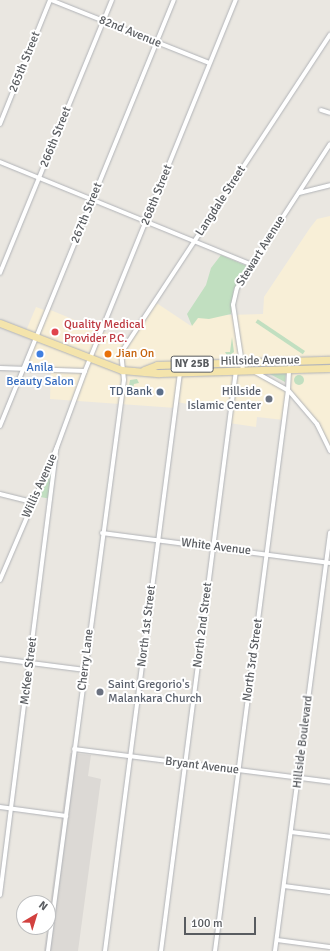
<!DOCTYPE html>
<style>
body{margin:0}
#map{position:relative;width:330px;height:951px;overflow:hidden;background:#eae7e1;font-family:Signika,sans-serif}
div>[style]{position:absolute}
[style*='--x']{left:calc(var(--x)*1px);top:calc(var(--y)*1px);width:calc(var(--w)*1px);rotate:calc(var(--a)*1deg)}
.commercial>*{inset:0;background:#f8efd7}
.industrial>*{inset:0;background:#dcd9d5}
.green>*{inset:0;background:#c1dfc0;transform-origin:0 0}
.round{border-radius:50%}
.roads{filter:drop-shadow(0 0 1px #b1b3b7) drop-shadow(0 0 1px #b1b3b7)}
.street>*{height:4px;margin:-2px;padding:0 2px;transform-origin:2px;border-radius:2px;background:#fff}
.primary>*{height:7px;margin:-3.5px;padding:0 3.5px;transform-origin:3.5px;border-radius:3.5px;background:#f4e4ac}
.dots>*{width:11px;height:11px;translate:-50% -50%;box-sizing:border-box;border:2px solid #fff;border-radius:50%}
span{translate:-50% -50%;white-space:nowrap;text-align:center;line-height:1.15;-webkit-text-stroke:4px #fff;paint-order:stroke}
.shield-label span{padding:1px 3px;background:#fff;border:1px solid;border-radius:3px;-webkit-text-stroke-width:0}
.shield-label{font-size:11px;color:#595c60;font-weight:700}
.street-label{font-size:12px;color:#595c60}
.health-label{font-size:12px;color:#be3a42}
.left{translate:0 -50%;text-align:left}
.food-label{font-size:12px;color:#c56008}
.shop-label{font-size:12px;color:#366cbe}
.service-label{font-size:12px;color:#4e5e75}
.right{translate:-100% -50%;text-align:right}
.worship-label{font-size:12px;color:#5b616d}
.north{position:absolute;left:16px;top:895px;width:40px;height:40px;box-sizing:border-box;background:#fff;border:1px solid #bdbebf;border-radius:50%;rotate:38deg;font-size:11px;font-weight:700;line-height:16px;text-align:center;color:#595c60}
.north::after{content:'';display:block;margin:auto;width:14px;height:18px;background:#d2413f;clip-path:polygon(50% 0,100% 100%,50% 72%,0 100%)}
.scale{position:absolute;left:184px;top:917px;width:72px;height:18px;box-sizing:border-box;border:2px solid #595c60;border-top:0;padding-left:5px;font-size:12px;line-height:14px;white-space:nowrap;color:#595c60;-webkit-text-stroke:3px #fff;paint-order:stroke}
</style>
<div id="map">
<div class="commercial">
<i style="clip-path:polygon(330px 216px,330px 360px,157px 365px,144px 370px,249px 370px,288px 389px,289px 368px,330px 368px,330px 451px,317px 424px,289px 390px,284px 420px,257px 417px,256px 427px,229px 423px,231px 406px,204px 403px,204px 407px,177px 402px,176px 408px,50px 399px,51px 370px,23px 369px,36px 337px,25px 333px,36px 307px,47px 311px,48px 309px,128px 342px,155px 302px,191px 326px,191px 316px,263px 314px,264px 297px,310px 228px,317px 219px)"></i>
</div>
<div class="industrial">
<i style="clip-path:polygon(70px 753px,91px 755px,88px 776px,101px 779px,78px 951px,44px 951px)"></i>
</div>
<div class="green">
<i style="clip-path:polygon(221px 255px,247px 266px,234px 289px,231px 314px,209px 319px,198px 318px,192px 326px,187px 314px,206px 285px,211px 268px)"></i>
<i style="clip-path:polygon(232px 337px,234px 352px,228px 357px,225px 352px,230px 352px)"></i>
<i style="left:305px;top:351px;width:4px;height:57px;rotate:124deg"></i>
<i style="clip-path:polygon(286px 372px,285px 382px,268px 373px)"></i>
<i class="round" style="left:294px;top:375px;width:10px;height:10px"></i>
<i style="clip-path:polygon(137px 379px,139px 383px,134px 384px,132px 393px,128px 392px,130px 380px)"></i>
<i style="clip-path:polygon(53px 459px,51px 499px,35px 496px)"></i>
</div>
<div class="roads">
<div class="street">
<i style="--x:51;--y:0;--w:170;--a:21.7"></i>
<i style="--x:321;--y:110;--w:9;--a:18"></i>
<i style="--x:0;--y:124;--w:134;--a:-68"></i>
<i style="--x:0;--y:162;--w:270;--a:22.2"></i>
<i style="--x:299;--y:193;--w:32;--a:-14"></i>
<i style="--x:0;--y:273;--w:295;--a:-67.7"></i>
<i style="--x:0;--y:368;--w:85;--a:2"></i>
<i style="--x:243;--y:370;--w:66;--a:-98.7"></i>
<i style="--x:233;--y:305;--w:17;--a:-77"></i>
<i style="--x:237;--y:288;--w:171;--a:-57.1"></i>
<i style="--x:255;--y:372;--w:38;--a:29"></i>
<i style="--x:288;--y:390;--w:45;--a:49.5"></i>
<i style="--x:317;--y:424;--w:30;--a:64"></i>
<i style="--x:0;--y:426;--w:460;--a:-67.8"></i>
<i style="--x:0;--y:494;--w:33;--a:14"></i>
<i style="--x:102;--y:533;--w:230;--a:7.5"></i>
<i style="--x:0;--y:580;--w:145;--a:-66.8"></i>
<i style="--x:57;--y:447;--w:81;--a:-69.8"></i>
<i style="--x:85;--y:371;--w:401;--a:-67.9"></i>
<i style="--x:0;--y:659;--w:86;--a:7.4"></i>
<i style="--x:74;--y:749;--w:258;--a:7.3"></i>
<i style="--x:0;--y:807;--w:67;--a:7.8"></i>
<i style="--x:291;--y:832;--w:39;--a:7"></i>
<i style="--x:284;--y:886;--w:46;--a:7.4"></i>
<i style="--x:0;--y:895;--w:450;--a:-82.8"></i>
<i style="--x:277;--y:940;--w:53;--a:7.5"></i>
<i style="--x:48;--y:951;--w:576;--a:-82.42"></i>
<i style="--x:124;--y:380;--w:27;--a:-96"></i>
<i style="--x:121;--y:353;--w:381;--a:-56.7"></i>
<i style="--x:105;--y:951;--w:583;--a:-82.61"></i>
<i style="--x:161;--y:951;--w:586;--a:-82.64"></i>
<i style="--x:215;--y:951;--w:566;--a:-82.59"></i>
<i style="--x:288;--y:390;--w:22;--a:-87"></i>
<i style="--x:275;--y:951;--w:422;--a:-82.5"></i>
</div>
<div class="primary">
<i style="--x:0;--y:323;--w:131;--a:21.1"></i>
<i style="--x:122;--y:370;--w:37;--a:5"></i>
<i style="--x:159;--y:373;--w:171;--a:-1.7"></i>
<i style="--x:144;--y:370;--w:14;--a:-21"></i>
<i style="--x:157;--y:365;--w:173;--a:-1.7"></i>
</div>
</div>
<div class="dots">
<i style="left:55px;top:332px;background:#e0444e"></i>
<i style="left:40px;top:354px;background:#3f7fe0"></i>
<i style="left:108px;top:354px;background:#e8710a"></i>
<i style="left:160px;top:392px;background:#5c6f8a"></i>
<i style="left:269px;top:399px;background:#6b7280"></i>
<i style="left:100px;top:692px;background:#6b7280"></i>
</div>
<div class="shield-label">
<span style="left:192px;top:364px">NY 25B</span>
</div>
<div class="street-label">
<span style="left:130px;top:32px;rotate:22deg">82nd Avenue</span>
<span style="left:25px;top:62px;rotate:-68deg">265th Street</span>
<span style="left:56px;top:137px;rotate:-68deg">266th Street</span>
<span style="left:157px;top:195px;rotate:-68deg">268th Street</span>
<span style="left:221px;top:201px;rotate:-57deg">Langdale Street</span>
<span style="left:87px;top:213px;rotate:-68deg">267th Street</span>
<span style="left:261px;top:251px;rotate:-58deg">Stewart Avenue</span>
<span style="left:260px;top:361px;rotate:-1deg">Hillside Avenue</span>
<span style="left:40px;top:486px;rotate:-66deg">Willis Avenue</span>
<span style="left:216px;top:547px;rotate:7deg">White Avenue</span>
<span style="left:203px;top:625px;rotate:-83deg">North 2nd Street</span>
<span style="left:147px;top:626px;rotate:-83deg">North 1st Street</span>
<span style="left:86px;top:660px;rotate:-83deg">Cherry Lane</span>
<span style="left:253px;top:660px;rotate:-82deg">North 3rd Street</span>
<span style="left:29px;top:671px;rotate:-83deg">McKee Street</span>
<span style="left:303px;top:742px;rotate:-83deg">Hillside Boulevard</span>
<span style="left:202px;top:766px;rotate:7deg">Bryant Avenue</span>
</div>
<div class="health-label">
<span class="left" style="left:64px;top:332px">Quality Medical<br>Provider P.C.</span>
</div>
<div class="food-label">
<span class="left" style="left:116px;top:354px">Jian On</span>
</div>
<div class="shop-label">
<span style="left:40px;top:375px">Anila<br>Beauty Salon</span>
</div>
<div class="service-label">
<span class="right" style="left:152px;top:392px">TD Bank</span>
</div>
<div class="worship-label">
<span class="right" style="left:261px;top:399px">Hillside<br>Islamic Center</span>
<span class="left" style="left:108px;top:692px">Saint Gregorio's<br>Malankara Church</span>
</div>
<div class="north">N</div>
<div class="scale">100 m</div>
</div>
